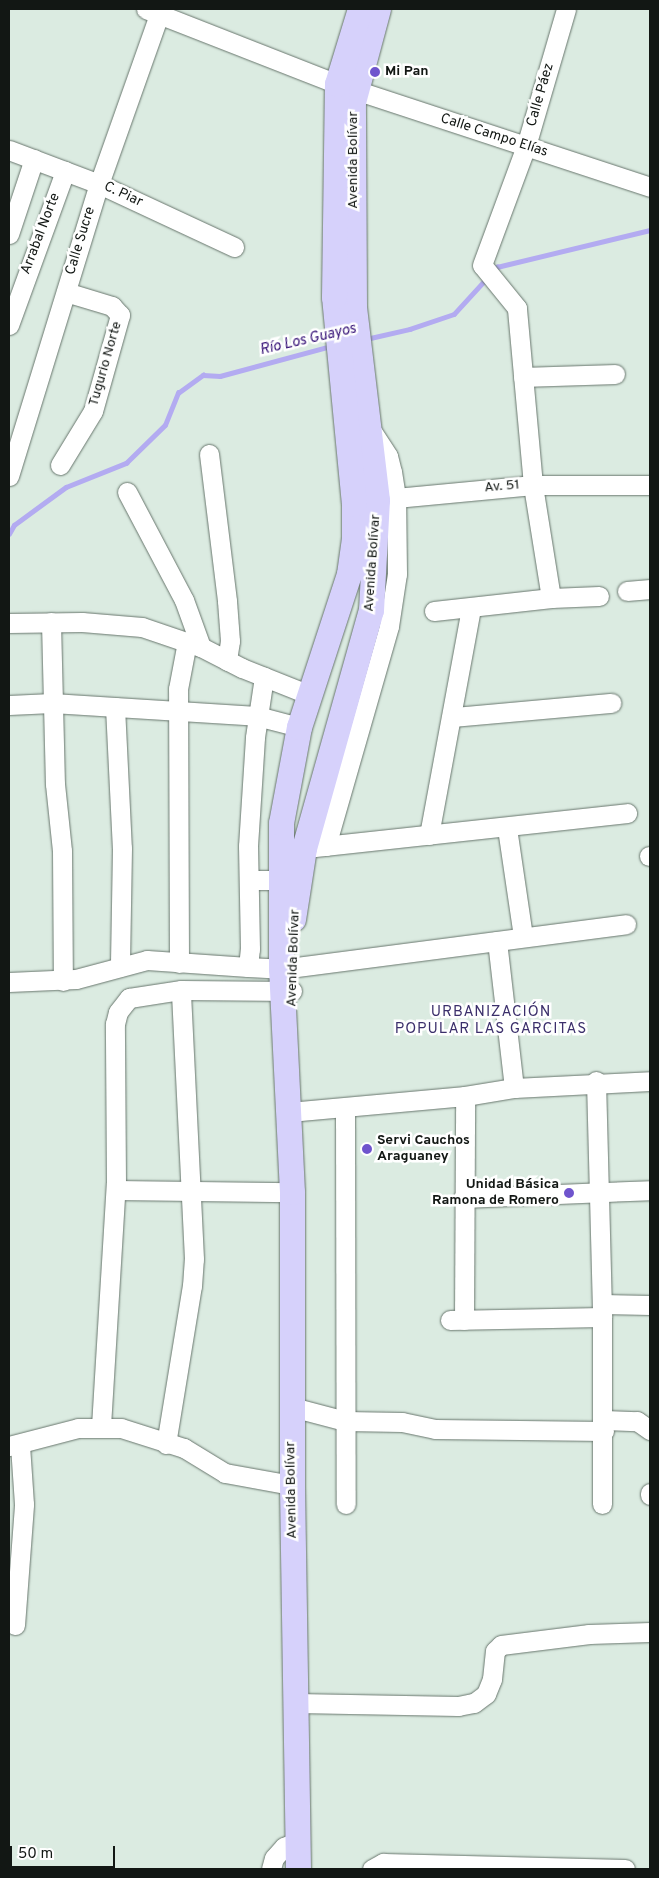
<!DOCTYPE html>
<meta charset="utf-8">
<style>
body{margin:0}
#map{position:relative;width:659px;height:1878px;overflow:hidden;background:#dbebe1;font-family:Overpass,sans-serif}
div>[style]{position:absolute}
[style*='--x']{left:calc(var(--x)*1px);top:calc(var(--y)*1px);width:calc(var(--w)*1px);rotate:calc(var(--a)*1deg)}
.stream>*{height:4.5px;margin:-2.25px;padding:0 2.25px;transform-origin:2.25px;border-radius:2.25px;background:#b3abf1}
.roads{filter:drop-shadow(0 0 1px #68766d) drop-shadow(0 0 1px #68766d)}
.minor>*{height:19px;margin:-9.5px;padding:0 9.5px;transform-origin:9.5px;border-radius:9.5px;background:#fff}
.major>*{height:25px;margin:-12.5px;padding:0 12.5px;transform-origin:12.5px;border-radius:12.5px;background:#d6d1fb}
.dots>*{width:14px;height:14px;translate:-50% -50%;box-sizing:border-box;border:2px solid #fff;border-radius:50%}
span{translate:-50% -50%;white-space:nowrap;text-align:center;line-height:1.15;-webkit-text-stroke:5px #fff;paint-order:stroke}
.poi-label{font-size:14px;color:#121714;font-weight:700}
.left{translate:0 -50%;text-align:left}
.right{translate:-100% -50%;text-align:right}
.street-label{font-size:14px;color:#121714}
.water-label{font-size:15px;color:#330f75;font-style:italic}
.neighbourhood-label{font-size:15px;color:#3b2f6b;letter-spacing:1px}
.frame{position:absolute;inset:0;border:10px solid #121714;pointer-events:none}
.scale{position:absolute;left:10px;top:1846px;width:105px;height:22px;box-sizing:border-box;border:2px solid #121714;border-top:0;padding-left:6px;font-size:15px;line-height:18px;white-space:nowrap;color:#121714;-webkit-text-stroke:4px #fff;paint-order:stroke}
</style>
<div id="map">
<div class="stream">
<i style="--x:493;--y:271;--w:6;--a:-45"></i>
<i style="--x:497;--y:267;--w:157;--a:-13.6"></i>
<i style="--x:366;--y:339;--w:45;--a:-12.8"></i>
<i style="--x:410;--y:329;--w:46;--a:-18.8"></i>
<i style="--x:454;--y:314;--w:47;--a:-47.6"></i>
<i style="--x:9;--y:534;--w:10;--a:-61"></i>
<i style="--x:14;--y:525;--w:64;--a:-36.2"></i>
<i style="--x:66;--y:487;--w:65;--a:-21.8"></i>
<i style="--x:126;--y:463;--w:54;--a:-44.3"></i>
<i style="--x:165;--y:425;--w:35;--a:-68"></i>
<i style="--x:178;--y:393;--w:31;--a:-36"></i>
<i style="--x:203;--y:375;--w:17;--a:3"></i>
<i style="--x:220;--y:376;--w:115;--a:-15.1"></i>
</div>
<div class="roads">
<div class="minor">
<i style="--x:146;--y:9;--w:205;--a:21.4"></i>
<i style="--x:337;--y:84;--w:330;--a:18.2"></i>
<i style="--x:9;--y:150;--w:96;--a:20.7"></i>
<i style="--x:99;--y:184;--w:149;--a:25"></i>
<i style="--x:9;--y:234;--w:79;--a:-71.6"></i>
<i style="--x:9;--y:325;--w:164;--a:-70"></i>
<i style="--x:523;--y:377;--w:92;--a:-1.9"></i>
<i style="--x:209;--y:454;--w:148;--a:83"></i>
<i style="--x:227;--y:601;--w:40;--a:85.7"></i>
<i style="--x:230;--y:641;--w:20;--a:99"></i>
<i style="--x:60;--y:465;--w:63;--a:-58.6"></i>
<i style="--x:93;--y:411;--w:100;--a:-74.3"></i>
<i style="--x:120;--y:315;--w:12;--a:-132"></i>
<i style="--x:112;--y:306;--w:48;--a:-163.1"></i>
<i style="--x:9;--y:476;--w:306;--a:-72.9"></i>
<i style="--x:99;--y:184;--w:186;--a:-70.5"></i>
<i style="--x:127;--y:492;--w:122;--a:62.2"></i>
<i style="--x:184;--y:600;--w:50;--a:70.1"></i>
<i style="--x:385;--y:499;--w:149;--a:-5.4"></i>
<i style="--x:533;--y:485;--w:117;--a:0"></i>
<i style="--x:627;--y:591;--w:23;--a:-5"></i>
<i style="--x:551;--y:598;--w:114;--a:-99.1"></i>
<i style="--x:533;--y:485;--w:178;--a:-95.2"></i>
<i style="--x:517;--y:308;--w:55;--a:-129.1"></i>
<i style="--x:482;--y:265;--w:127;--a:-69.7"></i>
<i style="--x:526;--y:146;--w:143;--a:-73.7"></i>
<i style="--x:434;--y:611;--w:118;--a:-6.3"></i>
<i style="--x:551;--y:598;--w:48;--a:-2.4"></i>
<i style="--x:51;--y:622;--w:162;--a:88.6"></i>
<i style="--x:55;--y:784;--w:67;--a:84"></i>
<i style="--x:62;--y:851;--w:130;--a:89.6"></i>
<i style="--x:9;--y:623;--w:73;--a:-0.8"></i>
<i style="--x:82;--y:622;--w:60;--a:4.8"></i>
<i style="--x:142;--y:627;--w:62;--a:18.7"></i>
<i style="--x:201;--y:647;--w:46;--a:27.1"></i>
<i style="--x:242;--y:668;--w:73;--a:21.7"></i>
<i style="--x:9;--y:705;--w:43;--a:-2.7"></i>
<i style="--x:52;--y:703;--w:205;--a:3.6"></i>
<i style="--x:257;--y:716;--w:43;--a:14.7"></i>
<i style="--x:115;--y:707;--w:141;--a:87.2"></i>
<i style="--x:122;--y:848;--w:119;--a:91"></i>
<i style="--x:453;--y:717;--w:159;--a:-5.1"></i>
<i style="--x:507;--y:828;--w:109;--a:81.6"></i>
<i style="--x:429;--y:835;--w:230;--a:-79.5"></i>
<i style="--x:326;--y:846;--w:229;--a:-74"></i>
<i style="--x:389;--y:626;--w:53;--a:-81.3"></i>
<i style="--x:397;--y:574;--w:77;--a:-90.7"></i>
<i style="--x:396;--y:497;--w:25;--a:-99"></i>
<i style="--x:392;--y:472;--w:16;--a:-104"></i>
<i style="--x:388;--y:456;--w:33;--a:-123"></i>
<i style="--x:315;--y:847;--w:314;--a:-6.2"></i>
<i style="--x:649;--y:856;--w:1;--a:0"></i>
<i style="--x:249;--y:880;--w:32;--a:0"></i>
<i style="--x:497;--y:941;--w:148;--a:83.4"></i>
<i style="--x:179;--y:963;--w:274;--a:-90.2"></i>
<i style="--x:178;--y:689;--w:48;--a:-79.2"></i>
<i style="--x:248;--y:967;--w:33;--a:3"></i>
<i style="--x:281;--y:969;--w:348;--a:-7.4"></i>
<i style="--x:9;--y:982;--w:67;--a:-2.6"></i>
<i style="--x:76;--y:979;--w:73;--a:-15"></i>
<i style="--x:147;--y:960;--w:101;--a:4"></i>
<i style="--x:248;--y:967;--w:18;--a:-84"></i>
<i style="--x:250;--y:949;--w:103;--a:-91.1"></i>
<i style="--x:248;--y:846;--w:109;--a:-86.3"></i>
<i style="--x:255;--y:737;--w:61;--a:-81.5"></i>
<i style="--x:596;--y:1081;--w:236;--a:88.5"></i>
<i style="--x:602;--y:1317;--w:187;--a:90"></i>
<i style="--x:345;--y:1108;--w:396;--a:89.9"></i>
<i style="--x:289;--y:1112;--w:177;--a:-5.2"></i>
<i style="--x:465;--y:1096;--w:50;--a:-9.3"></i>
<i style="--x:514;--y:1088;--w:136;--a:-2.9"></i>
<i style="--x:116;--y:1190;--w:176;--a:0.7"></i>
<i style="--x:463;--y:1198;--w:187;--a:-2.4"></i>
<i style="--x:602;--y:1304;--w:48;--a:1.2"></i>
<i style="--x:450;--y:1320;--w:152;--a:-1.1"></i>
<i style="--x:464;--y:1320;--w:224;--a:-89.7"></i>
<i style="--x:292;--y:1407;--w:55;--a:14.8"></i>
<i style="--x:345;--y:1421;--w:57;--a:1"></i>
<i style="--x:402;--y:1422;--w:34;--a:12"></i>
<i style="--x:435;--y:1429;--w:169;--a:0.7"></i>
<i style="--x:604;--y:1420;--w:33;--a:2"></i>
<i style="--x:637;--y:1421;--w:16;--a:35"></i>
<i style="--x:101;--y:1426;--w:243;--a:-86.5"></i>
<i style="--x:116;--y:1183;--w:159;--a:-90.4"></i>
<i style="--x:115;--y:1024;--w:12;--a:-76"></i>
<i style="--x:118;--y:1012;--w:18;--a:-52"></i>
<i style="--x:129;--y:998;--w:53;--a:-8.7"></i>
<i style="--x:181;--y:990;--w:111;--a:0.5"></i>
<i style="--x:166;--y:1444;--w:160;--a:-80.7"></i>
<i style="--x:192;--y:1286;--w:27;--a:-86"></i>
<i style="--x:194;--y:1259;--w:269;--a:-92.8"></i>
<i style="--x:9;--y:1446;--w:71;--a:-14.6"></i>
<i style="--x:78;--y:1428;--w:43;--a:0"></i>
<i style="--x:121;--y:1428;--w:66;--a:17.6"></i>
<i style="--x:184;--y:1448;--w:48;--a:31.4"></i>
<i style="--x:225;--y:1473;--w:68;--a:10.2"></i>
<i style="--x:650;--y:1495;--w:2;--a:-90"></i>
<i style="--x:15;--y:1625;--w:121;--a:-85.7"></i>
<i style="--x:24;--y:1504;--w:59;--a:-93.9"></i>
<i style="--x:296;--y:1703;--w:162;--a:1.1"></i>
<i style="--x:458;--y:1706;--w:16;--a:-11"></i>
<i style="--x:474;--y:1703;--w:15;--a:-37"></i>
<i style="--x:486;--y:1694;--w:16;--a:-68"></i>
<i style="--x:492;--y:1679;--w:28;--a:-84"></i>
<i style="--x:495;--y:1651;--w:8;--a:-45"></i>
<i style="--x:501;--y:1645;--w:89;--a:-7.1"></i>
<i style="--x:589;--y:1634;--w:61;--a:-1.9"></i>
<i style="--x:271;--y:1869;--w:11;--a:-75"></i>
<i style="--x:274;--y:1858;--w:15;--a:-48"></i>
<i style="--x:284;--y:1847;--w:15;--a:-23"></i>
<i style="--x:372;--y:1869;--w:13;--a:-29"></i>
<i style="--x:383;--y:1863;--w:242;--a:1.4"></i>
</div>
<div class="major">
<i style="--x:293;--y:919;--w:72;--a:-81.2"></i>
<i style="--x:304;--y:848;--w:247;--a:-74.3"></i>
<i style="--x:371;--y:610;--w:110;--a:-86.9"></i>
<i style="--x:377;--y:500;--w:194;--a:-96.8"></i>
<i style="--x:354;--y:307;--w:205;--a:-90.3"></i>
<i style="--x:353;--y:102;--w:96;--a:-75"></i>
<i style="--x:298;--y:1869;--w:384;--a:-90.9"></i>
<i style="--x:292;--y:1485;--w:293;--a:-90"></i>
<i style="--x:292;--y:1192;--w:223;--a:-92.8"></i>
<i style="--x:281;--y:969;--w:146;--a:-90"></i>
<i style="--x:281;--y:823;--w:98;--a:-79.4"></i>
<i style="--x:299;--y:727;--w:161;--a:-71.9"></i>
<i style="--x:349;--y:574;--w:36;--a:-82"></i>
<i style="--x:354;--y:538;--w:34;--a:-90"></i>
<i style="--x:354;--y:504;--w:208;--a:-95.5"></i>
<i style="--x:334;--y:297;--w:213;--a:-89.2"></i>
<i style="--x:337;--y:84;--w:78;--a:-73"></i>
</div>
</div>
<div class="dots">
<i style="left:375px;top:72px;background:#6f54cd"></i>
<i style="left:367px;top:1149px;background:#6f54cd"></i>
<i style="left:569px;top:1193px;background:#6f54cd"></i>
</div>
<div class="poi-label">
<span class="left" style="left:385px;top:72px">Mi Pan</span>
<span class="left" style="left:377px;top:1149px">Servi Cauchos<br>Araguaney</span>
<span class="right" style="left:559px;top:1193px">Unidad Básica<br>Ramona de Romero</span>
</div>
<div class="street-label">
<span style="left:541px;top:95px;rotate:-74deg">Calle Páez</span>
<span style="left:494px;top:136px;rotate:18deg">Calle Campo Elías</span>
<span style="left:354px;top:160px;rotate:-90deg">Avenida Bolívar</span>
<span style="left:123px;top:195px;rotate:25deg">C. Piar</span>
<span style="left:41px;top:234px;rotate:-69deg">Arrabal Norte</span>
<span style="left:81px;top:241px;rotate:-73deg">Calle Sucre</span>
<span style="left:106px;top:364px;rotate:-74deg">Tugurio Norte</span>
<span style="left:502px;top:487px;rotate:-5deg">Av. 51</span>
<span style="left:373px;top:563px;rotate:-86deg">Avenida Bolívar</span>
<span style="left:294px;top:958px;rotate:-88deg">Avenida Bolívar</span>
<span style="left:292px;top:1490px;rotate:-91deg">Avenida Bolívar</span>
</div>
<div class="water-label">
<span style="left:308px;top:340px;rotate:-13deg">Río Los Guayos</span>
</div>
<div class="neighbourhood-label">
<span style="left:491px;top:1021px">URBANIZACIÓN<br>POPULAR LAS GARCITAS</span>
</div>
<div class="frame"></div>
<div class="scale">50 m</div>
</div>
